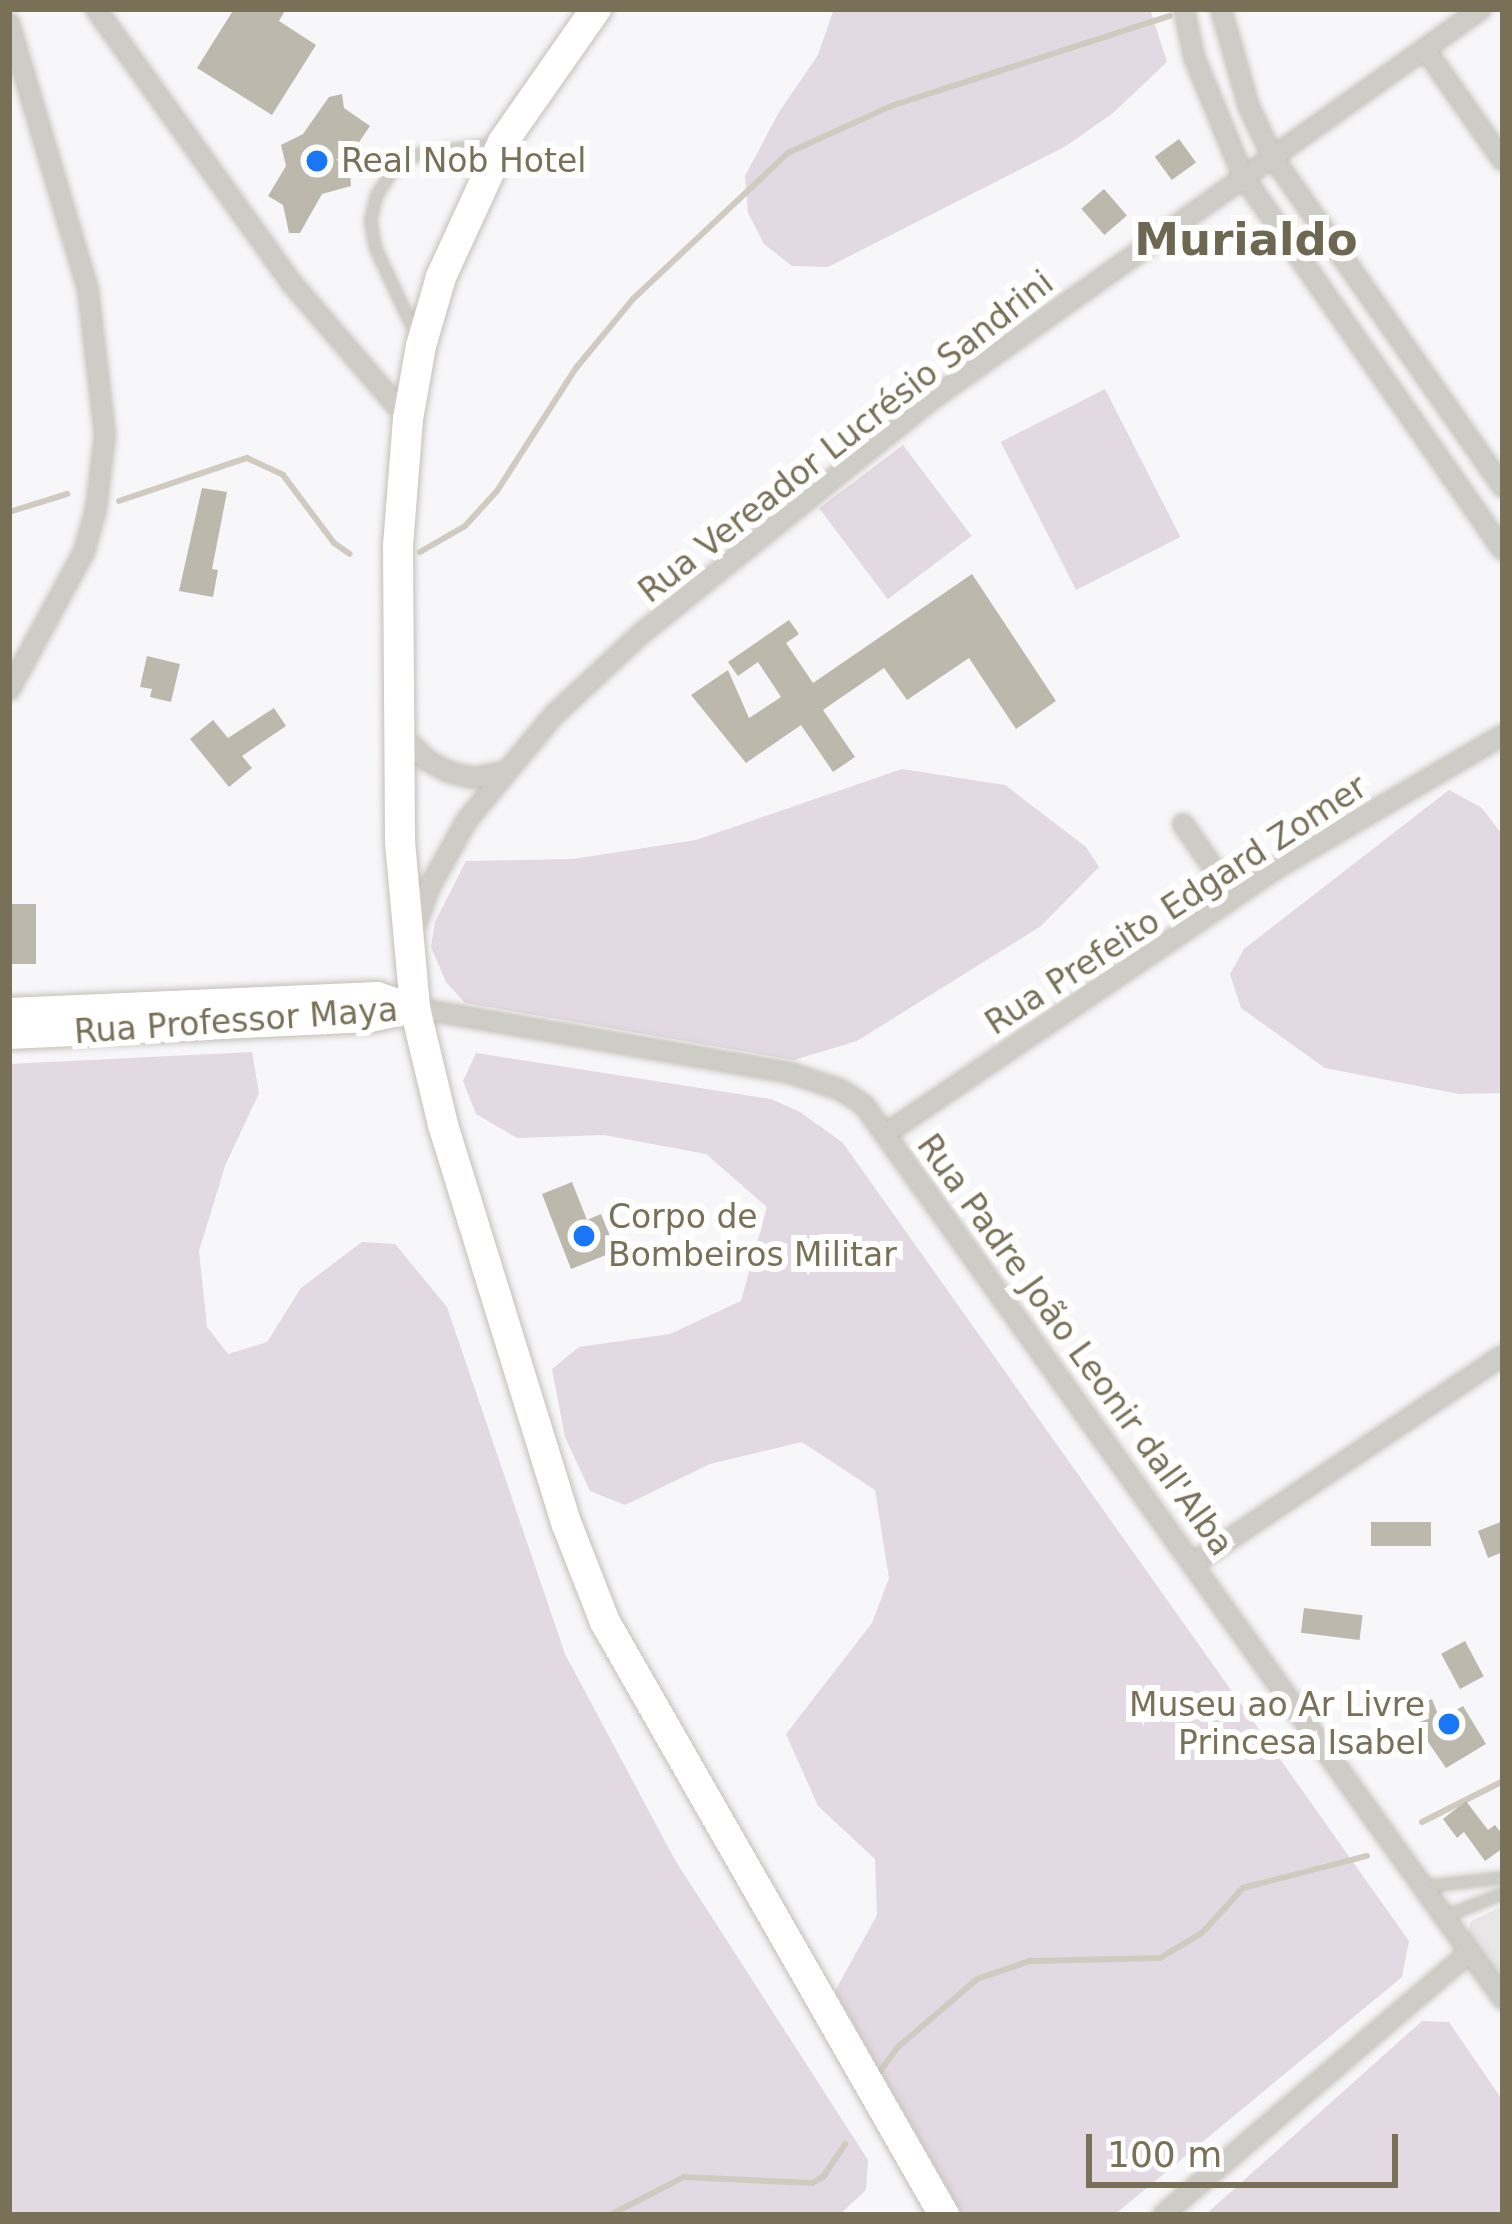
<!DOCTYPE html>
<meta charset="utf-8">
<style>
body{margin:0}
#map{position:relative;width:1512px;height:2224px;overflow:hidden;background:#f7f6f9;font-family:"DejaVu Sans",sans-serif}
div>[style]{position:absolute}
[style*='--x']{left:calc(var(--x)*1px);top:calc(var(--y)*1px);width:calc(var(--w)*1px);rotate:calc(var(--a)*1deg)}
.built>*{inset:0;background:#e8e6e7}
.green>*{inset:0;background:#e3d9e2;transform-origin:0 0}
.stream>*{height:6px;margin:-3px;padding:0 3px;transform-origin:3px;border-radius:3px;background:#d1cac1}
.building>*{inset:0;background:#bcb9ac;transform-origin:0 0}
.roads{filter:drop-shadow(0 0 3px #c3c0b7) drop-shadow(0 0 3px #c3c0b7)}
.lane>*{height:9px;margin:-4.5px;padding:0 4.5px;transform-origin:4.5px;border-radius:4.5px;background:#ceccc6}
.street>*{height:18px;margin:-9px;padding:0 9px;transform-origin:9px;border-radius:9px;background:#ceccc6}
.secondary>*{height:27px;margin:-13.5px;padding:0 13.5px;transform-origin:13.5px;border-radius:13.5px;background:#fff}
.primary>*{height:30px;margin:-15px;padding:0 15px;transform-origin:15px;border-radius:15px;background:#fff}
.dots>*{width:33px;height:33px;translate:-50% -50%;box-sizing:border-box;border:6px solid #fff;border-radius:50%}
span{translate:-50% -50%;white-space:nowrap;text-align:center;line-height:1.15;-webkit-text-stroke:12px #fff;paint-order:stroke}
.poi-label{font-size:33px;color:#787158}
.left{translate:0 -50%;text-align:left}
.right{translate:-100% -50%;text-align:right}
.street-label{font-size:33px;color:#787158}
.district-label{font-size:45px;color:#6e6853;font-weight:700}
.frame{position:absolute;inset:0;border:12px solid #787158;pointer-events:none}
.scale{position:absolute;left:1086px;top:2134px;width:312px;height:54px;box-sizing:border-box;border:6px solid #787158;border-top:0;padding-left:15px;font-size:36px;line-height:42px;white-space:nowrap;color:#787158;-webkit-text-stroke:9px #fff;paint-order:stroke}
</style>
<div id="map">
<div class="built">
<i style="clip-path:polygon(1503px 1906px,1503px 1985px,1467px 1936px,1471px 1921px)"></i>
</div>
<div class="green">
<i style="clip-path:polygon(834px 9px,1150px 9px,1167px 62px,1113px 113px,1066px 146px,828px 267px,792px 266px,764px 244px,748px 213px,745px 176px,779px 112px,818px 55px)"></i>
<i style="left:1105px;top:389px;width:166px;height:117px;rotate:63deg"></i>
<i style="left:903px;top:445px;width:114px;height:105px;rotate:53deg"></i>
<i style="clip-path:polygon(902px 769px,1005px 785px,1086px 847px,1099px 867px,1041px 926px,857px 1041px,794px 1060px,465px 1003px,446px 982px,431px 947px,435px 922px,466px 861px,573px 859px,696px 840px)"></i>
<i style="clip-path:polygon(1449px 790px,1482px 808px,1503px 836px,1503px 1093px,1459px 1094px,1325px 1068px,1241px 1008px,1230px 974px,1244px 949px)"></i>
<i style="clip-path:polygon(252px 1052px,259px 1093px,225px 1166px,199px 1251px,207px 1327px,228px 1354px,267px 1342px,301px 1288px,362px 1242px,395px 1244px,447px 1307px,565px 1654px,675px 1860px,868px 2160px,866px 2190px,839px 2215px,9px 2215px,9px 1064px)"></i>
<i style="clip-path:polygon(476px 1053px,771px 1099px,800px 1112px,843px 1143px,1409px 1941px,1402px 1977px,1114px 2215px,963px 2215px,835px 1991px,877px 1915px,875px 1859px,818px 1806px,786px 1734px,872px 1623px,889px 1578px,875px 1490px,802px 1442px,710px 1464px,625px 1505px,590px 1491px,565px 1437px,552px 1369px,579px 1347px,670px 1334px,741px 1301px,767px 1207px,706px 1154px,604px 1135px,517px 1138px,476px 1114px,463px 1081px)"></i>
<i style="clip-path:polygon(1422px 2021px,1449px 2022px,1503px 2101px,1503px 2215px,1205px 2215px)"></i>
</div>
<div class="stream">
<i style="--x:119;--y:501;--w:135;--a:-18.6"></i>
<i style="--x:247;--y:458;--w:40;--a:25"></i>
<i style="--x:283;--y:475;--w:85;--a:53.1"></i>
<i style="--x:334;--y:543;--w:19;--a:35"></i>
<i style="--x:9;--y:512;--w:61;--a:-17.2"></i>
<i style="--x:420;--y:552;--w:52;--a:-30"></i>
<i style="--x:465;--y:526;--w:47;--a:-47.6"></i>
<i style="--x:497;--y:491;--w:146;--a:-57.3"></i>
<i style="--x:576;--y:368;--w:89;--a:-50.4"></i>
<i style="--x:633;--y:299;--w:213;--a:-43.3"></i>
<i style="--x:788;--y:153;--w:113;--a:-24.5"></i>
<i style="--x:891;--y:106;--w:293;--a:-17.9"></i>
<i style="--x:1422;--y:1822;--w:91;--a:-26.8"></i>
<i style="--x:877;--y:2075;--w:35;--a:-53"></i>
<i style="--x:898;--y:2047;--w:104;--a:-40.7"></i>
<i style="--x:977;--y:1979;--w:56;--a:-18.8"></i>
<i style="--x:1030;--y:1961;--w:130;--a:-1.3"></i>
<i style="--x:1160;--y:1958;--w:49;--a:-30.8"></i>
<i style="--x:1202;--y:1933;--w:61;--a:-47.7"></i>
<i style="--x:1243;--y:1888;--w:128;--a:-14.5"></i>
<i style="--x:610;--y:2215;--w:83;--a:-27.2"></i>
<i style="--x:684;--y:2177;--w:128;--a:2.7"></i>
<i style="--x:812;--y:2183;--w:13;--a:-29"></i>
<i style="--x:823;--y:2177;--w:40;--a:-56"></i>
</div>
<div class="building">
<i style="clip-path:polygon(234px 9px,286px 9px,279px 21px,316px 45px,272px 115px,197px 68px)"></i>
<i style="clip-path:polygon(342px 94px,344px 108px,370px 126px,349px 157px,351px 186px,322px 194px,300px 233px,289px 233px,283px 205px,268px 196px,286px 166px,281px 145px,303px 134px,329px 97px)"></i>
<i style="left:1179px;top:139px;width:29px;height:30px;rotate:54deg"></i>
<i style="left:1104px;top:189px;width:35px;height:30px;rotate:49deg"></i>
<i style="clip-path:polygon(202px 488px,227px 492px,212px 569px,218px 570px,213px 597px,179px 591px)"></i>
<i style="clip-path:polygon(972px 574px,1056px 701px,1016px 729px,969px 658px,907px 700px,884px 668px,823px 710px,855px 757px,833px 772px,801px 725px,746px 763px,691px 695px,728px 670px,749px 718px,781px 697px,758px 662px,738px 676px,728px 662px,789px 620px,799px 634px,786px 643px,813px 683px)"></i>
<i style="clip-path:polygon(147px 656px,180px 664px,171px 702px,150px 697px,152px 689px,140px 687px)"></i>
<i style="clip-path:polygon(274px 708px,286px 726px,242px 756px,252px 768px,229px 787px,190px 739px,213px 720px,228px 738px)"></i>
<i style="left:9px;top:904px;width:27px;height:60px"></i>
<i style="clip-path:polygon(572px 1182px,587px 1220px,601px 1214px,616px 1251px,571px 1269px,542px 1194px)"></i>
<i style="clip-path:polygon(1503px 1521px,1503px 1552px,1488px 1558px,1478px 1531px)"></i>
<i style="left:1431px;top:1522px;width:24px;height:60px;rotate:90deg"></i>
<i style="left:1304px;top:1608px;width:59px;height:25px;rotate:7deg"></i>
<i style="left:1465px;top:1641px;width:40px;height:27px;rotate:62deg"></i>
<i style="clip-path:polygon(1432px 1699px,1440px 1720px,1463px 1706px,1486px 1744px,1446px 1768px,1406px 1710px)"></i>
<i style="clip-path:polygon(1466px 1801px,1488px 1830px,1495px 1825px,1503px 1835px,1503px 1848px,1485px 1861px,1464px 1832px,1457px 1838px,1443px 1819px)"></i>
</div>
<div class="roads">
<div class="lane">
<i style="--x:416;--y:335;--w:96;--a:-115.2"></i>
<i style="--x:375;--y:248;--w:27;--a:-100"></i>
<i style="--x:370;--y:221;--w:27;--a:-77"></i>
<i style="--x:376;--y:195;--w:30;--a:-57"></i>
<i style="--x:392;--y:170;--w:29;--a:-34"></i>
<i style="--x:416;--y:154;--w:80;--a:-7.9"></i>
<i style="--x:1425;--y:1886;--w:79;--a:-6.6"></i>
<i style="--x:1444;--y:1916;--w:63;--a:-21.3"></i>
</div>
<div class="street">
<i style="--x:96;--y:9;--w:333;--a:54.5"></i>
<i style="--x:289;--y:280;--w:183;--a:49.4"></i>
<i style="--x:1184;--y:9;--w:49;--a:78.2"></i>
<i style="--x:1194;--y:57;--w:129;--a:67.6"></i>
<i style="--x:1243;--y:176;--w:455;--a:55.2"></i>
<i style="--x:1221;--y:9;--w:102;--a:74.1"></i>
<i style="--x:1249;--y:107;--w:54;--a:64.9"></i>
<i style="--x:1272;--y:156;--w:404;--a:55.1"></i>
<i style="--x:9;--y:23;--w:278;--a:73.5"></i>
<i style="--x:88;--y:290;--w:146;--a:83.3"></i>
<i style="--x:105;--y:435;--w:75;--a:96.9"></i>
<i style="--x:96;--y:509;--w:45;--a:105.6"></i>
<i style="--x:84;--y:552;--w:157;--a:118.5"></i>
<i style="--x:1425;--y:49;--w:136;--a:55.1"></i>
<i style="--x:399;--y:733;--w:40;--a:44"></i>
<i style="--x:428;--y:761;--w:24;--a:28"></i>
<i style="--x:449;--y:772;--w:25;--a:14"></i>
<i style="--x:473;--y:778;--w:33;--a:-11"></i>
<i style="--x:1183;--y:824;--w:88;--a:55.2"></i>
<i style="--x:413;--y:933;--w:48;--a:-70.4"></i>
<i style="--x:429;--y:888;--w:78;--a:-60.8"></i>
<i style="--x:467;--y:820;--w:136;--a:-50.4"></i>
<i style="--x:554;--y:715;--w:120;--a:-43"></i>
<i style="--x:642;--y:633;--w:376;--a:-38.9"></i>
<i style="--x:935;--y:397;--w:670;--a:-35.4"></i>
<i style="--x:415;--y:1008;--w:381;--a:9.8"></i>
<i style="--x:790;--y:1073;--w:54;--a:18.4"></i>
<i style="--x:841;--y:1090;--w:27;--a:33"></i>
<i style="--x:864;--y:1105;--w:1099;--a:54.44"></i>
<i style="--x:887;--y:1133;--w:466;--a:-34.2"></i>
<i style="--x:1272;--y:871;--w:268;--a:-30.5"></i>
<i style="--x:1194;--y:1563;--w:372;--a:-33.9"></i>
<i style="--x:1163;--y:2215;--w:404;--a:-40.6"></i>
</div>
<div class="secondary">
<i style="--x:9;--y:1011;--w:368;--a:-2.5"></i>
<i style="--x:377;--y:995;--w:40;--a:18.9"></i>
<i style="--x:9;--y:1035;--w:361;--a:-2.7"></i>
<i style="--x:370;--y:1018;--w:42;--a:-12.4"></i>
</div>
<div class="primary">
<i style="--x:596;--y:9;--w:162;--a:125"></i>
<i style="--x:503;--y:142;--w:149;--a:114.7"></i>
<i style="--x:441;--y:277;--w:72;--a:106.2"></i>
<i style="--x:421;--y:346;--w:74;--a:100.1"></i>
<i style="--x:408;--y:419;--w:127;--a:94.5"></i>
<i style="--x:398;--y:546;--w:296;--a:89.6"></i>
<i style="--x:400;--y:842;--w:167;--a:84.8"></i>
<i style="--x:415;--y:1008;--w:120;--a:76.5"></i>
<i style="--x:443;--y:1125;--w:419;--a:72.8"></i>
<i style="--x:567;--y:1525;--w:104;--a:68.6"></i>
<i style="--x:605;--y:1622;--w:683;--a:60.24"></i>
</div>
</div>
<div class="dots">
<i style="left:317px;top:161px;background:#1977f5"></i>
<i style="left:584px;top:1236px;background:#1977f5"></i>
<i style="left:1449px;top:1724px;background:#1977f5"></i>
</div>
<div class="poi-label">
<span class="left" style="left:341px;top:161px">Real Nob Hotel</span>
<span class="left" style="left:608px;top:1236px">Corpo de<br>Bombeiros Militar</span>
<span class="right" style="left:1425px;top:1724px">Museu ao Ar Livre<br>Princesa Isabel</span>
</div>
<div class="street-label">
<span style="left:846px;top:437px;rotate:-38deg">Rua Vereador Lucrésio Sandrini</span>
<span style="left:1176px;top:905px;rotate:-33deg">Rua Prefeito Edgard Zomer</span>
<span style="left:236px;top:1021px;rotate:-4deg">Rua Professor Maya</span>
<span style="left:1075px;top:1345px;rotate:54deg">Rua Padre João Leonir dall'Alba</span>
</div>
<div class="district-label">
<span style="left:1246px;top:240px">Murialdo</span>
</div>
<div class="frame"></div>
<div class="scale">100 m</div>
</div>
